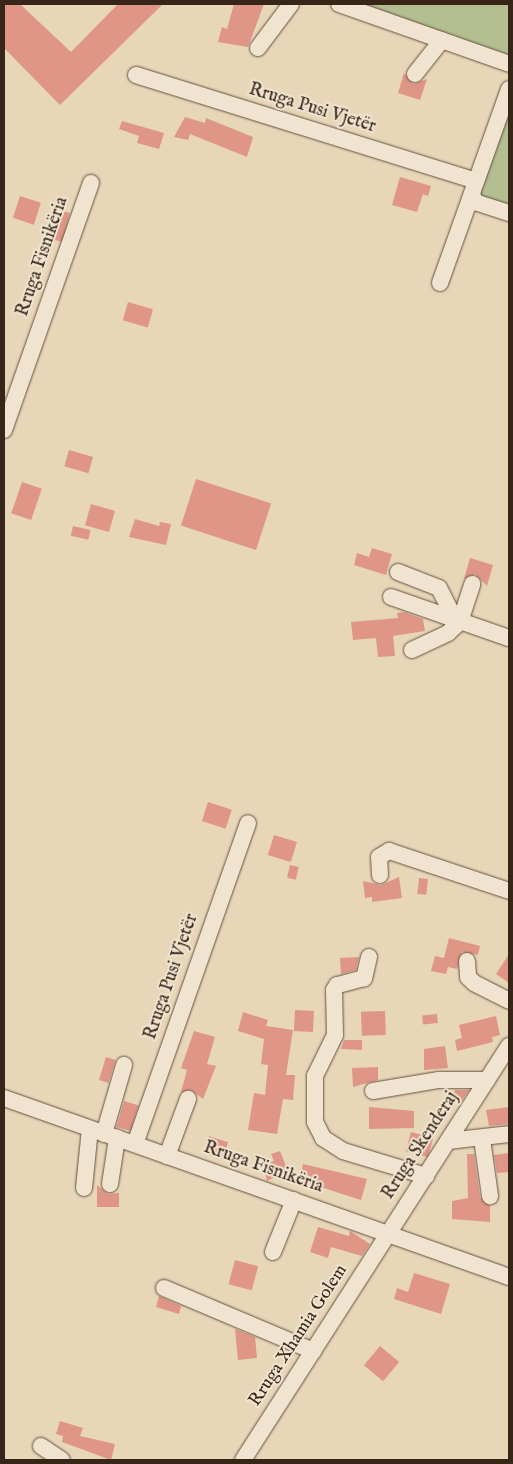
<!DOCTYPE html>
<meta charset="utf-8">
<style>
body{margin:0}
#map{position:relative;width:513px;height:1464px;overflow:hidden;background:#e8d6b8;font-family:"IM FELL English",serif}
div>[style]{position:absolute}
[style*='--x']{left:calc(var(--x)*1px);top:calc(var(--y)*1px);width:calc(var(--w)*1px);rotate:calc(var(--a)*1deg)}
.green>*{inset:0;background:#b3be91}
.building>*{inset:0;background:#df9687;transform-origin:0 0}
.roads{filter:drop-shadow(0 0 1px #63513f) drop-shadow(0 0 1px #63513f)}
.minor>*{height:16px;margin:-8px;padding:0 8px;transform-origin:8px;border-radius:8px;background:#f0e4d1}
span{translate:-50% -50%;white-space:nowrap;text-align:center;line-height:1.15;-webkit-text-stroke:4px #f0e4d1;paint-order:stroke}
.street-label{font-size:18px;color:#372517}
.frame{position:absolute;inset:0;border:5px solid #372517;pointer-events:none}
</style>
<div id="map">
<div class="green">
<i style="clip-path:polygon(347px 4px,509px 4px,509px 60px)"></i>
<i style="clip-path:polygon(509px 110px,509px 209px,477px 197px)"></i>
</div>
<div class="building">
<i style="clip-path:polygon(4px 4px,20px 4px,71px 52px,118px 4px,163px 4px,60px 105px,4px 48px)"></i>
<i style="clip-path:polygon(234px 4px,264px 4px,248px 47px,218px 42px,222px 27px,227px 29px)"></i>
<i style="clip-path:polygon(404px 73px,413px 84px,427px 79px,420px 100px,398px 93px)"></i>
<i style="clip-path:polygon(185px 117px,205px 123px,206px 118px,253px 137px,247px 157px,190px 134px,188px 140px,174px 137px)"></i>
<i style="clip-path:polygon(122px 121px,164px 133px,159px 149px,137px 143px,139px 136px,119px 129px)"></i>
<i style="clip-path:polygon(400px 177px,431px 186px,428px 196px,423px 194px,417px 212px,392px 205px)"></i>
<i style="left:20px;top:196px;width:22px;height:23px;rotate:18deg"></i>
<i style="left:62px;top:211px;width:8px;height:30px;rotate:14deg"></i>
<i style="left:128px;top:302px;width:26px;height:19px;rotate:16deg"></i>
<i style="left:69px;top:450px;width:25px;height:17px;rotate:16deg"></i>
<i style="left:196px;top:479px;width:79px;height:49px;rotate:18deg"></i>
<i style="left:22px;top:482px;width:21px;height:33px;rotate:19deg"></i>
<i style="left:91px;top:504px;width:25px;height:22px;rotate:16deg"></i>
<i style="clip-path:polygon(135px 519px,159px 526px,160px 522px,171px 524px,166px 545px,129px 537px)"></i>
<i style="left:73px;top:526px;width:18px;height:10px;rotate:13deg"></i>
<i style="clip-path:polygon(372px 548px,392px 554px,386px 575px,354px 565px,357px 553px,369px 557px)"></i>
<i style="clip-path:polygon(470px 558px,493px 565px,487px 586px,475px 574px,464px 579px)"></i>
<i style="clip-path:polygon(404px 612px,423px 619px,425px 631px,393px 636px,395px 656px,378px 657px,376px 638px,353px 640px,351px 622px,398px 618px,397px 613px)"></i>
<i style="left:208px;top:802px;width:25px;height:20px;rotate:18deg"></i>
<i style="left:274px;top:835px;width:24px;height:21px;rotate:17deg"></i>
<i style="left:290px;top:865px;width:9px;height:13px;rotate:13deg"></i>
<i style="clip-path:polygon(399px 877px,402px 898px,372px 902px,372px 897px,365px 898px,363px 881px,381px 885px)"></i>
<i style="left:419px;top:878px;width:9px;height:16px;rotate:6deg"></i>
<i style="clip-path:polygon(449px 938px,480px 946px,478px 955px,462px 952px,457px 969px,448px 967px,446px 974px,431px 971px,435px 956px,444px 958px)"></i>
<i style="clip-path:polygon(509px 954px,509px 983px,496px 974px)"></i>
<i style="clip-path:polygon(359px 957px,356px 970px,341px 974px,340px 958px)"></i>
<i style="left:295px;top:1010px;width:19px;height:21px;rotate:3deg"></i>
<i style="left:385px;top:1011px;width:24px;height:24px;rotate:88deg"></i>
<i style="clip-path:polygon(243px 1012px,268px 1020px,266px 1026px,293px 1030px,286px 1075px,295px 1075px,293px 1100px,283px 1099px,277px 1134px,248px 1130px,254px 1093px,265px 1095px,268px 1065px,261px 1064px,264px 1039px,238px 1031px)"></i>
<i style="left:437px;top:1014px;width:9px;height:15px;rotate:84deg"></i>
<i style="clip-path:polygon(496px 1016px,500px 1035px,492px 1037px,493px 1042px,457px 1051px,455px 1040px,462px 1038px,459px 1025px)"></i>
<i style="clip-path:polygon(194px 1031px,215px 1037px,207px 1064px,216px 1066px,203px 1099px,191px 1090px,181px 1092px,187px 1070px,181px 1068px)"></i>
<i style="clip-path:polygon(344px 1040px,362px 1040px,362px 1050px,341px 1049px)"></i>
<i style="clip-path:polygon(445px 1046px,448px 1068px,424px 1070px,424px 1049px)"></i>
<i style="left:106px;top:1057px;width:10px;height:24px;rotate:17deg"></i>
<i style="clip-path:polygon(378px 1067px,378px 1080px,353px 1087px,352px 1068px)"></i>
<i style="clip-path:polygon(455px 1090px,469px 1090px,460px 1103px,452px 1100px)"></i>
<i style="left:124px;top:1101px;width:15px;height:27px;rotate:16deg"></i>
<i style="clip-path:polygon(369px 1107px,414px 1111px,414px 1128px,369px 1129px)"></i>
<i style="clip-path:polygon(509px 1107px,509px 1124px,489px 1126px,486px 1110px)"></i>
<i style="left:411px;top:1132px;width:23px;height:20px;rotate:15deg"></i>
<i style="left:209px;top:1136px;width:20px;height:18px;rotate:18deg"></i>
<i style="clip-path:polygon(280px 1151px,288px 1171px,267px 1181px,263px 1164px,274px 1161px,271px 1154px)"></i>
<i style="clip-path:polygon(509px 1153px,509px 1172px,497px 1173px,494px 1155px)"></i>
<i style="clip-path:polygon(467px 1154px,474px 1154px,480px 1197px,490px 1206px,490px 1222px,452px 1219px,452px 1201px,468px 1198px)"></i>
<i style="clip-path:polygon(303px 1164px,367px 1179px,361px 1200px,308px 1183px,310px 1176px,301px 1174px)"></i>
<i style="clip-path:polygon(97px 1185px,108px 1194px,119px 1193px,119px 1207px,97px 1207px)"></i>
<i style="clip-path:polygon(318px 1227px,349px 1236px,350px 1231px,370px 1244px,362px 1256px,331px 1247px,328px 1258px,310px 1252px)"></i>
<i style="left:235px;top:1260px;width:24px;height:25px;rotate:15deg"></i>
<i style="clip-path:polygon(414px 1273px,450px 1284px,441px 1314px,394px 1299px,397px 1288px,408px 1292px)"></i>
<i style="clip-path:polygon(159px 1296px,181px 1306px,179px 1314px,156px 1307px)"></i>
<i style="clip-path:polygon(235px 1329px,255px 1337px,257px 1358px,238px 1360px)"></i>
<i style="left:380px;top:1346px;width:25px;height:25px;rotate:40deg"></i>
<i style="clip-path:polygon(60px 1421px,83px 1428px,80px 1436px,115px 1444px,111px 1460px,62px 1442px,63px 1436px,56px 1434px)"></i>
</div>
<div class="roads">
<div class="minor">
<i style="--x:339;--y:4;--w:180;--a:19.4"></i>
<i style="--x:258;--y:48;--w:55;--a:-53.1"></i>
<i style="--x:415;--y:74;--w:43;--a:-51.5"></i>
<i style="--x:136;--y:75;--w:356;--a:17.3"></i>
<i style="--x:472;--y:194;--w:9;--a:69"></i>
<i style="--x:475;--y:202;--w:36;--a:18"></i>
<i style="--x:440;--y:283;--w:206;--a:-70.4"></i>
<i style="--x:4;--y:430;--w:262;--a:-70.6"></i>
<i style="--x:398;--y:572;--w:44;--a:21.3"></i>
<i style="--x:439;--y:588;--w:36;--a:63"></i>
<i style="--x:391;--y:597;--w:125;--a:19.2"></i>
<i style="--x:412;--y:650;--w:40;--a:-25"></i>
<i style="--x:448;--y:633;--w:16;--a:-43"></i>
<i style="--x:460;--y:622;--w:40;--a:-72"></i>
<i style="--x:380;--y:875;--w:18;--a:-93"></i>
<i style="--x:379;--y:857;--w:12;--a:-31"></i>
<i style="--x:389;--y:851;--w:126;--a:18.4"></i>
<i style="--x:369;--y:957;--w:22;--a:103"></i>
<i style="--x:364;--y:978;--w:28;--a:165"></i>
<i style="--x:337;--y:985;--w:6;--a:121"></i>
<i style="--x:334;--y:990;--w:45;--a:88.7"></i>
<i style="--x:335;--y:1035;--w:46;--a:116"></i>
<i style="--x:315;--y:1076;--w:46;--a:90"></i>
<i style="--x:315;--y:1122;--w:18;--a:63"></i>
<i style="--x:323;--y:1138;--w:24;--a:33"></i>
<i style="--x:343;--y:1151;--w:87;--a:16.8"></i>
<i style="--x:467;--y:961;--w:16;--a:86"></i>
<i style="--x:468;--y:977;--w:8;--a:45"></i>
<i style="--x:474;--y:983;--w:39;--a:27"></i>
<i style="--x:373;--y:1091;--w:67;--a:-9.5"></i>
<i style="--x:439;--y:1080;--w:48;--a:0"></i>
<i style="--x:4;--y:1098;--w:536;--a:19.52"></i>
<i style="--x:104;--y:1134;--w:72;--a:-73.8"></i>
<i style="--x:482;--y:1139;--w:58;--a:82"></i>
<i style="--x:448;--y:1141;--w:61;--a:-6.5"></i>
<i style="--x:135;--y:1144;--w:340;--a:-70.6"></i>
<i style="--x:167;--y:1156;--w:61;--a:-69.8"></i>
<i style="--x:110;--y:1184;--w:47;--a:-81.3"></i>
<i style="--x:84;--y:1188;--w:59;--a:-84.2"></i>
<i style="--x:273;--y:1252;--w:56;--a:-68"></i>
<i style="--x:164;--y:1288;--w:162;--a:22.9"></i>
<i style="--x:41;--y:1446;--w:25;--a:34"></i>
<i style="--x:243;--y:1460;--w:492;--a:-57.3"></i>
</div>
</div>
<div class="street-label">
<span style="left:312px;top:109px;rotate:17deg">Rruga Pusi Vjetër</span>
<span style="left:43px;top:257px;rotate:-71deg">Rruga Fisnikëria</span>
<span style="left:172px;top:977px;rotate:-71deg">Rruga Pusi Vjetër</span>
<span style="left:421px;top:1146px;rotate:-57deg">Rruga Skenderaj</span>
<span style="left:263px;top:1168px;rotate:19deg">Rruga Fisnikëria</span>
<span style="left:299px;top:1336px;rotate:-57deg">Rruga Xhamia Golem</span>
</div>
<div class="frame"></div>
</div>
